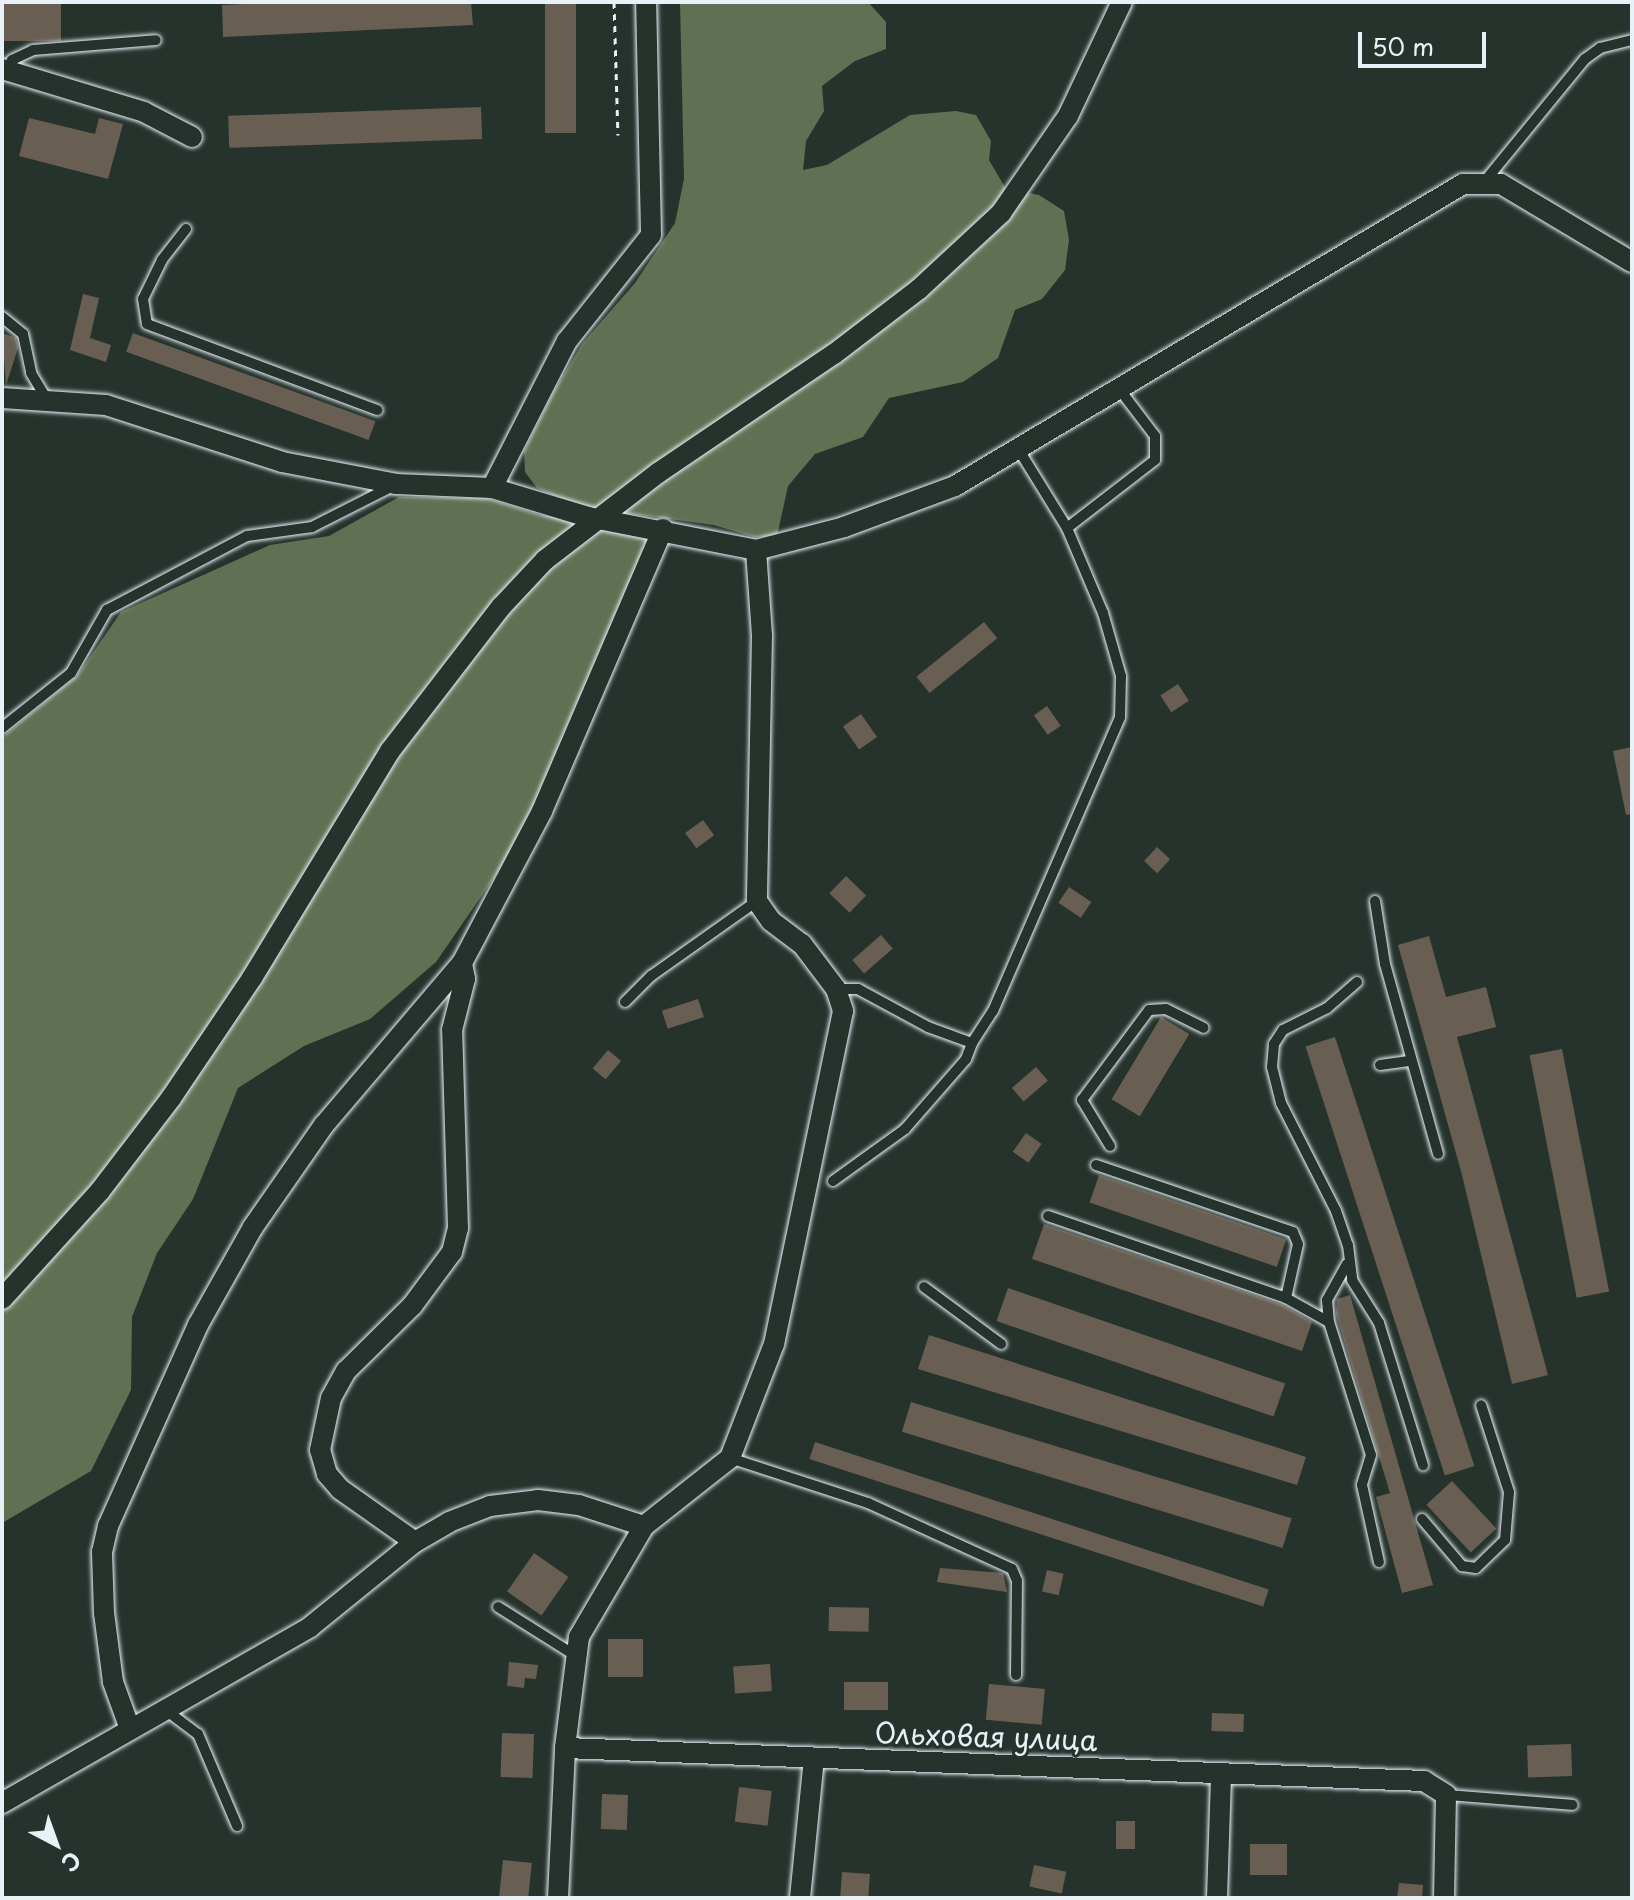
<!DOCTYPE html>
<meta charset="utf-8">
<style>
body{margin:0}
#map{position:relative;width:1634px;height:1900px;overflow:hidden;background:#26332d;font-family:"Playpen Sans",sans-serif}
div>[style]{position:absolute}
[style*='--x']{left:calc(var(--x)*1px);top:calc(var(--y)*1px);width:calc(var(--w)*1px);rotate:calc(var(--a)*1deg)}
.green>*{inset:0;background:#607153}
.building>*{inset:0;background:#685f52;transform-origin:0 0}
.path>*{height:3px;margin-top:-1.5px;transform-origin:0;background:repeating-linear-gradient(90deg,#e8f1f8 0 6px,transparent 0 12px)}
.roads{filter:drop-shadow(0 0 2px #e8f1f8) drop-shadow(0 0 2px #e8f1f8)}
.lane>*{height:10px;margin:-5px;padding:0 5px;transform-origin:5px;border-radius:5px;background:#26332d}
.street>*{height:20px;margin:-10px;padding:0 10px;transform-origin:10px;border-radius:10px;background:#26332d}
span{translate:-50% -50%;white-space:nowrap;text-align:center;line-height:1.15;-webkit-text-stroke:6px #26332d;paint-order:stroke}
.street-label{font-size:28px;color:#e8f1f8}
.frame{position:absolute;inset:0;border:4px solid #e8f1f8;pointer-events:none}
.north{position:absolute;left:16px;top:1804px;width:80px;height:80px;-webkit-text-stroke:6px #26332d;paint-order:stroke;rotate:139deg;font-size:22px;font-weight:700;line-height:32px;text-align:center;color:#e8f1f8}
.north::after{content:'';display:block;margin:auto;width:28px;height:36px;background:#e8f1f8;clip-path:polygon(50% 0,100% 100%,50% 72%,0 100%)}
.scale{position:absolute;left:1358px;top:32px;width:128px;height:36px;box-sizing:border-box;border:4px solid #e8f1f8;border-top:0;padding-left:10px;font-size:24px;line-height:28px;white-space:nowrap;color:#e8f1f8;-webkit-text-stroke:6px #26332d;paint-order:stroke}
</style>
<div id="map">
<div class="green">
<i style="clip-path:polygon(680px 2px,868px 2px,886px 22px,886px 49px,855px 61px,822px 86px,824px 111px,806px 141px,803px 170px,827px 165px,910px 115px,956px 111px,976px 115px,991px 141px,989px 160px,1006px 189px,1039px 195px,1064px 211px,1069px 240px,1065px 270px,1042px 299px,1015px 310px,998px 358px,963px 382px,889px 398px,863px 437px,815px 454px,788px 486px,777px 536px,754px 537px,714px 525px,581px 507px,537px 488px,525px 472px,524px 451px,554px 391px,582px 344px,635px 283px,675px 223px,684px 179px)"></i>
<i style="clip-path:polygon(399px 497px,485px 498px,539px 515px,661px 531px,520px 840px,436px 962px,370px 1019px,304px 1046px,238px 1088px,193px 1199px,157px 1253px,132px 1317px,131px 1390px,91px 1471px,2px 1523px,2px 737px,77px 676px,121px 612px,270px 545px,329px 536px)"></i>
</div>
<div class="building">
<i style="left:2px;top:2px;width:59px;height:39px"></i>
<i style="clip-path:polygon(290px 2px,471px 2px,473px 25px,223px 37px,222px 5px)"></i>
<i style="left:545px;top:2px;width:31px;height:131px"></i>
<i style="left:481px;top:107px;width:32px;height:253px;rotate:88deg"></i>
<i style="clip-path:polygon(29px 118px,95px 134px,99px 118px,123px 124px,108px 179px,19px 156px)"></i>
<i style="clip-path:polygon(83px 294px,99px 298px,90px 338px,111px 345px,106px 362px,70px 350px)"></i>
<i style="clip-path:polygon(2px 333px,16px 338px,18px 348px,6px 385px)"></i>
<i style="left:133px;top:333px;width:258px;height:20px;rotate:20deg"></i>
<i style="left:984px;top:622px;width:21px;height:87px;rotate:51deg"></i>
<i style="left:1178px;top:684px;width:20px;height:21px;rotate:57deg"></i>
<i style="left:1047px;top:706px;width:24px;height:16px;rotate:55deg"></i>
<i style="left:861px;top:714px;width:28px;height:22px;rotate:55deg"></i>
<i style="clip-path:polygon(1632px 747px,1632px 814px,1626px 815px,1613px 751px)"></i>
<i style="left:703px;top:820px;width:19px;height:22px;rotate:54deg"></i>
<i style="left:1157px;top:847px;width:18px;height:19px;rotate:43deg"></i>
<i style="left:846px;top:876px;width:28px;height:24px;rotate:44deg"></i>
<i style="left:1069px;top:887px;width:27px;height:19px;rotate:34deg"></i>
<i style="left:881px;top:935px;width:18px;height:38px;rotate:49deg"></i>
<i style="clip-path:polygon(1429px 936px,1446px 997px,1486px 987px,1496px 1027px,1457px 1037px,1548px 1375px,1512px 1384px,1462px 1175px,1398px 945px)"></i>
<i style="left:698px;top:999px;width:19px;height:38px;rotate:72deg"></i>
<i style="left:1161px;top:1017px;width:33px;height:96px;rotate:31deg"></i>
<i style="left:1335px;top:1037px;width:451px;height:31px;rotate:72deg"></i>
<i style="left:1562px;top:1049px;width:247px;height:33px;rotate:79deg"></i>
<i style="left:608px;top:1050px;width:17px;height:24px;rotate:40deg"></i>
<i style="left:1036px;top:1067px;width:18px;height:32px;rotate:49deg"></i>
<i style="left:1026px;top:1133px;width:19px;height:23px;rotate:35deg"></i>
<i style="left:1099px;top:1175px;width:198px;height:29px;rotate:19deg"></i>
<i style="clip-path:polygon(1044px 1224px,1283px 1305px,1312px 1322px,1302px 1351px,1032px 1259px)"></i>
<i style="left:1008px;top:1288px;width:293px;height:35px;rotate:19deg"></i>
<i style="clip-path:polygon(1350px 1295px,1433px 1585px,1402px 1593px,1376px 1497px,1390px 1493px,1336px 1314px,1337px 1299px)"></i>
<i style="clip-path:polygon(929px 1335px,1306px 1457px,1297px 1485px,918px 1369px)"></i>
<i style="left:911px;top:1402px;width:398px;height:31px;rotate:17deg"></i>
<i style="left:815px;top:1442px;width:477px;height:18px;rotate:18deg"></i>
<i style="left:1452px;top:1481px;width:65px;height:35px;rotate:47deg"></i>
<i style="left:534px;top:1553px;width:42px;height:47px;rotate:35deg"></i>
<i style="clip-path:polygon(940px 1568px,1003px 1573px,1007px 1592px,937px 1582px)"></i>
<i style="left:1047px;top:1570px;width:17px;height:22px;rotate:13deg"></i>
<i style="left:829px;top:1607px;width:40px;height:24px;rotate:1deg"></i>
<i style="left:608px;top:1639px;width:35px;height:38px"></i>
<i style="clip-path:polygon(509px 1662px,538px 1665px,536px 1679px,525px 1678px,524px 1688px,507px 1686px)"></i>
<i style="left:770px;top:1664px;width:27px;height:37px;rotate:86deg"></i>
<i style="left:844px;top:1682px;width:44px;height:28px"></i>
<i style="left:989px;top:1684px;width:56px;height:36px;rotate:5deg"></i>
<i style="left:1212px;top:1713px;width:32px;height:18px;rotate:2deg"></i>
<i style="left:502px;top:1733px;width:32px;height:44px;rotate:2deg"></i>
<i style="left:1571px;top:1744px;width:32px;height:44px;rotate:88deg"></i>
<i style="left:739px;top:1787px;width:33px;height:35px;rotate:7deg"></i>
<i style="left:602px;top:1794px;width:26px;height:35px;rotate:2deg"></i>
<i style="left:1116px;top:1821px;width:19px;height:28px"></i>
<i style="left:1250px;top:1844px;width:37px;height:31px"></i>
<i style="left:503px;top:1860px;width:29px;height:38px;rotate:6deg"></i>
<i style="left:1034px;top:1865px;width:33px;height:22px;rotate:12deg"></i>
<i style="left:842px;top:1872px;width:28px;height:26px;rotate:4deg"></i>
<i style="clip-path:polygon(1399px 1883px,1423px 1885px,1422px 1898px,1397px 1898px)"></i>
</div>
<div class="path">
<i style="--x:614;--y:2;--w:133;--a:88.3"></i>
</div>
<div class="roads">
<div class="lane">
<i style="--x:4;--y:73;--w:15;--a:-58"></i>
<i style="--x:12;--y:60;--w:23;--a:-25"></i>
<i style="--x:33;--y:50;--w:123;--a:-4.6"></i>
<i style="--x:1485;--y:181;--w:158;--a:-50.7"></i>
<i style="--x:1585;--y:59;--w:19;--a:-36"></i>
<i style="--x:1600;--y:48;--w:33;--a:-14"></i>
<i style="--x:186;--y:229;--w:39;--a:128"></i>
<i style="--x:162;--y:260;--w:43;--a:116"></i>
<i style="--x:143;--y:299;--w:25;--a:81"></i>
<i style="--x:147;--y:324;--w:246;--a:20.5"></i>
<i style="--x:2;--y:317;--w:27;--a:39"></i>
<i style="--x:23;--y:334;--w:40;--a:78"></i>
<i style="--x:31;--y:373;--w:31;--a:59"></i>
<i style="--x:1067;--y:528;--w:111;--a:-37.7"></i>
<i style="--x:1155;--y:460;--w:24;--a:-90"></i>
<i style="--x:1155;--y:436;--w:58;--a:-127.3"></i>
<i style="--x:2;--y:728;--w:88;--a:-38.6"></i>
<i style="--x:71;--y:673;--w:73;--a:-60.3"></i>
<i style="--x:107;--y:610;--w:158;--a:-27.9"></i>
<i style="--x:247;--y:536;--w:66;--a:-7.9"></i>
<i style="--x:312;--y:527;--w:89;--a:-26.9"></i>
<i style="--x:1375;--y:901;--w:64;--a:81"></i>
<i style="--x:1385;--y:964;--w:197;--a:74.4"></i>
<i style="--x:1357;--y:982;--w:40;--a:139"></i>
<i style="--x:1327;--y:1008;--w:49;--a:153.4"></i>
<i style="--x:1283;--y:1030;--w:17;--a:123"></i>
<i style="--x:1274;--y:1044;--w:23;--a:95"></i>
<i style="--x:1272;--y:1067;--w:37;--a:76"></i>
<i style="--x:1281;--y:1103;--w:121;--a:63"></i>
<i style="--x:1336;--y:1211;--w:36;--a:71"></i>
<i style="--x:1348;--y:1245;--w:35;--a:83"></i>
<i style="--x:1352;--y:1280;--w:51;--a:57.9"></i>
<i style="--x:1379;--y:1323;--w:149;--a:72.8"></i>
<i style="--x:836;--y:989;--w:22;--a:0"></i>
<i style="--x:858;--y:989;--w:80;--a:28.5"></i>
<i style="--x:928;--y:1027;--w:47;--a:20"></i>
<i style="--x:972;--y:1043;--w:38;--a:-57"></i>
<i style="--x:993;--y:1011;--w:320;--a:-66.6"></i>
<i style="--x:1120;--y:717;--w:41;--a:-88.6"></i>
<i style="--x:1121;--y:676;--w:66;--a:-105.9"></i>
<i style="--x:1103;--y:613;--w:92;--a:-113"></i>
<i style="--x:1067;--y:528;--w:95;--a:-121.7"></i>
<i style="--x:625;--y:1002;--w:37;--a:-45"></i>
<i style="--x:651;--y:976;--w:130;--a:-35.3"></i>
<i style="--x:1380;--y:1065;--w:29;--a:-8"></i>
<i style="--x:1110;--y:1146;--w:54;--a:-121.3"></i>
<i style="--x:1082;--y:1100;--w:112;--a:-53.3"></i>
<i style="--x:1149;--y:1010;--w:17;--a:-3"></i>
<i style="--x:1166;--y:1009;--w:42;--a:26.6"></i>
<i style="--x:833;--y:1181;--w:89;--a:-35.8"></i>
<i style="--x:905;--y:1129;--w:93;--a:-48.9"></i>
<i style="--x:966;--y:1059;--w:17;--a:-69"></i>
<i style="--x:1048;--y:1216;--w:252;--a:19"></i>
<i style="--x:1286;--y:1298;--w:55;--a:-77.5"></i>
<i style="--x:1298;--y:1244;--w:13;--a:-113"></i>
<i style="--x:1293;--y:1232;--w:208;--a:-161.2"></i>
<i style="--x:1347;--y:1264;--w:41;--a:119.1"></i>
<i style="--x:1327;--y:1300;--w:22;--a:85"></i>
<i style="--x:1329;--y:1322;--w:139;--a:72.5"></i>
<i style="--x:1371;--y:1455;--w:31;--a:107"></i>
<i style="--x:1362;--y:1485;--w:79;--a:77.6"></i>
<i style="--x:924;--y:1287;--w:96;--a:36.5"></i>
<i style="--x:1286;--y:1298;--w:49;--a:29.2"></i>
<i style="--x:730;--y:1458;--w:145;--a:18.1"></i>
<i style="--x:868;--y:1503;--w:158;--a:24.6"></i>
<i style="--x:1012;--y:1569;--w:13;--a:67"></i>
<i style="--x:1017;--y:1581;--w:94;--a:90.6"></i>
<i style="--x:1422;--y:1519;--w:62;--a:49.6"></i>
<i style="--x:1462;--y:1566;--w:14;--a:8"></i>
<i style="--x:1476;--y:1568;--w:40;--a:-44"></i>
<i style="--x:1505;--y:1540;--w:48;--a:-85.2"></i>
<i style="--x:1509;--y:1492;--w:91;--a:-107.8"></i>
<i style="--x:498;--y:1607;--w:89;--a:32.1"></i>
<i style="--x:167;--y:1711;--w:39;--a:37"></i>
<i style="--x:198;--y:1734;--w:100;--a:67"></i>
<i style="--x:1446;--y:1795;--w:127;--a:4.5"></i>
</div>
<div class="street">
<i style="--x:2;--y:69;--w:148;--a:16.8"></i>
<i style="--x:144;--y:112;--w:54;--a:27.5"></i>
<i style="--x:2;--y:398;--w:104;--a:3.9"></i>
<i style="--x:106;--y:405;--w:185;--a:17.9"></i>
<i style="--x:282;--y:462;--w:116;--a:10.9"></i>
<i style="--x:396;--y:484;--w:96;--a:2.4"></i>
<i style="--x:492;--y:488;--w:100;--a:16.8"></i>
<i style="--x:588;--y:517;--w:171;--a:11.1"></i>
<i style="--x:756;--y:550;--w:85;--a:86"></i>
<i style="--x:762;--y:635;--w:266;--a:91.1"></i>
<i style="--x:757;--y:901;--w:24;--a:55"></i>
<i style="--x:771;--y:921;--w:39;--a:37"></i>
<i style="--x:802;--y:944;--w:56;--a:52.9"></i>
<i style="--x:836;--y:989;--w:23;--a:72"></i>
<i style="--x:843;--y:1011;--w:340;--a:101.7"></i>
<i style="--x:774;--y:1344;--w:122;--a:111.1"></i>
<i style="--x:730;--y:1458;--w:110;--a:141.7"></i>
<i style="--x:644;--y:1526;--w:129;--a:120.4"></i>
<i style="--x:579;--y:1637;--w:112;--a:97.2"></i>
<i style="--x:492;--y:488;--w:165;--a:-63"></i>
<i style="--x:567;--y:341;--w:135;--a:-51.6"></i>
<i style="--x:651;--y:235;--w:233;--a:-91.2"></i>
<i style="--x:756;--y:550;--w:91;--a:-14.6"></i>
<i style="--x:844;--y:527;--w:118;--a:-20.3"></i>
<i style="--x:955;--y:486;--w:591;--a:-30.73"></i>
<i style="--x:1463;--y:184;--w:38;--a:0"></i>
<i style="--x:1501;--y:184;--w:152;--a:30.8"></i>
<i style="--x:2;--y:1299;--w:146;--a:-47.8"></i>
<i style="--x:100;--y:1191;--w:117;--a:-52.6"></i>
<i style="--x:171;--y:1098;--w:145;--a:-56"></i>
<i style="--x:252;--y:978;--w:266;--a:-58.7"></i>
<i style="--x:390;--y:751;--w:182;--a:-52.4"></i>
<i style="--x:501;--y:607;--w:64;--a:-46.9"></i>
<i style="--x:545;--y:560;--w:143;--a:-37.6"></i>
<i style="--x:658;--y:473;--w:212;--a:-34.1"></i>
<i style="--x:834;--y:354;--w:107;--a:-37.4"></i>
<i style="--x:919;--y:289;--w:112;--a:-42.8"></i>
<i style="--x:1001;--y:213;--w:118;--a:-55.4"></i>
<i style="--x:1068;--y:116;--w:126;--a:-64.7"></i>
<i style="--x:415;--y:1542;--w:92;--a:-144.8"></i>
<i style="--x:340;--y:1489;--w:20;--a:-131"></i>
<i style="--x:327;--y:1474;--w:25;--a:-106"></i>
<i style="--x:320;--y:1450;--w:53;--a:-78.1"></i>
<i style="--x:331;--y:1398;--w:31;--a:-61"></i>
<i style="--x:346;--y:1371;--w:93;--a:-44.6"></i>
<i style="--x:412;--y:1306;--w:67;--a:-53.5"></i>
<i style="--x:452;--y:1252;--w:25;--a:-76"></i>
<i style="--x:458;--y:1228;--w:198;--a:-91.7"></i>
<i style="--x:452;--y:1030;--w:53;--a:-75.7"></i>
<i style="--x:465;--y:979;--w:16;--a:-101"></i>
<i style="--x:130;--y:1729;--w:50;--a:-109.9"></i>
<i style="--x:113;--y:1682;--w:70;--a:-97.4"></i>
<i style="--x:104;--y:1613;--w:61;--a:-91.9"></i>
<i style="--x:102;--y:1552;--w:27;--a:-77"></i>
<i style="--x:108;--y:1526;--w:220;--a:-65.9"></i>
<i style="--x:198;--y:1325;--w:112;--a:-60.7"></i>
<i style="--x:253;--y:1227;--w:124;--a:-55.2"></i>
<i style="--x:324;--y:1125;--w:213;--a:-49.6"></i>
<i style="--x:462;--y:963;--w:172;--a:-62.2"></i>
<i style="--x:542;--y:811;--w:307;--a:-66.8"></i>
<i style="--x:2;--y:1803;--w:355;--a:-29.7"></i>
<i style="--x:310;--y:1627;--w:135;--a:-39"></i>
<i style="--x:415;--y:1542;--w:39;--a:-30"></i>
<i style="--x:449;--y:1522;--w:44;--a:-21.3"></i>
<i style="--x:490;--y:1506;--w:48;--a:-7.1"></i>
<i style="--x:538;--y:1500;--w:41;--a:7"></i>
<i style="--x:579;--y:1505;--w:68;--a:17.9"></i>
<i style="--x:558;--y:1898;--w:150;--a:-87.3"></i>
<i style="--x:565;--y:1748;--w:860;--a:2.2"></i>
<i style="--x:1424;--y:1781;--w:26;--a:32"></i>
<i style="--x:1446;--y:1795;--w:103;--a:91.1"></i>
<i style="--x:800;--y:1898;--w:141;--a:-84.3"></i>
<i style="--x:1217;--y:1898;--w:123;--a:-88.1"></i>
</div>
</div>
<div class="street-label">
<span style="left:986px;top:1736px;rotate:2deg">Ольховая улица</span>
</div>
<div class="frame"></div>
<div class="north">С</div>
<div class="scale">50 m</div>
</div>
